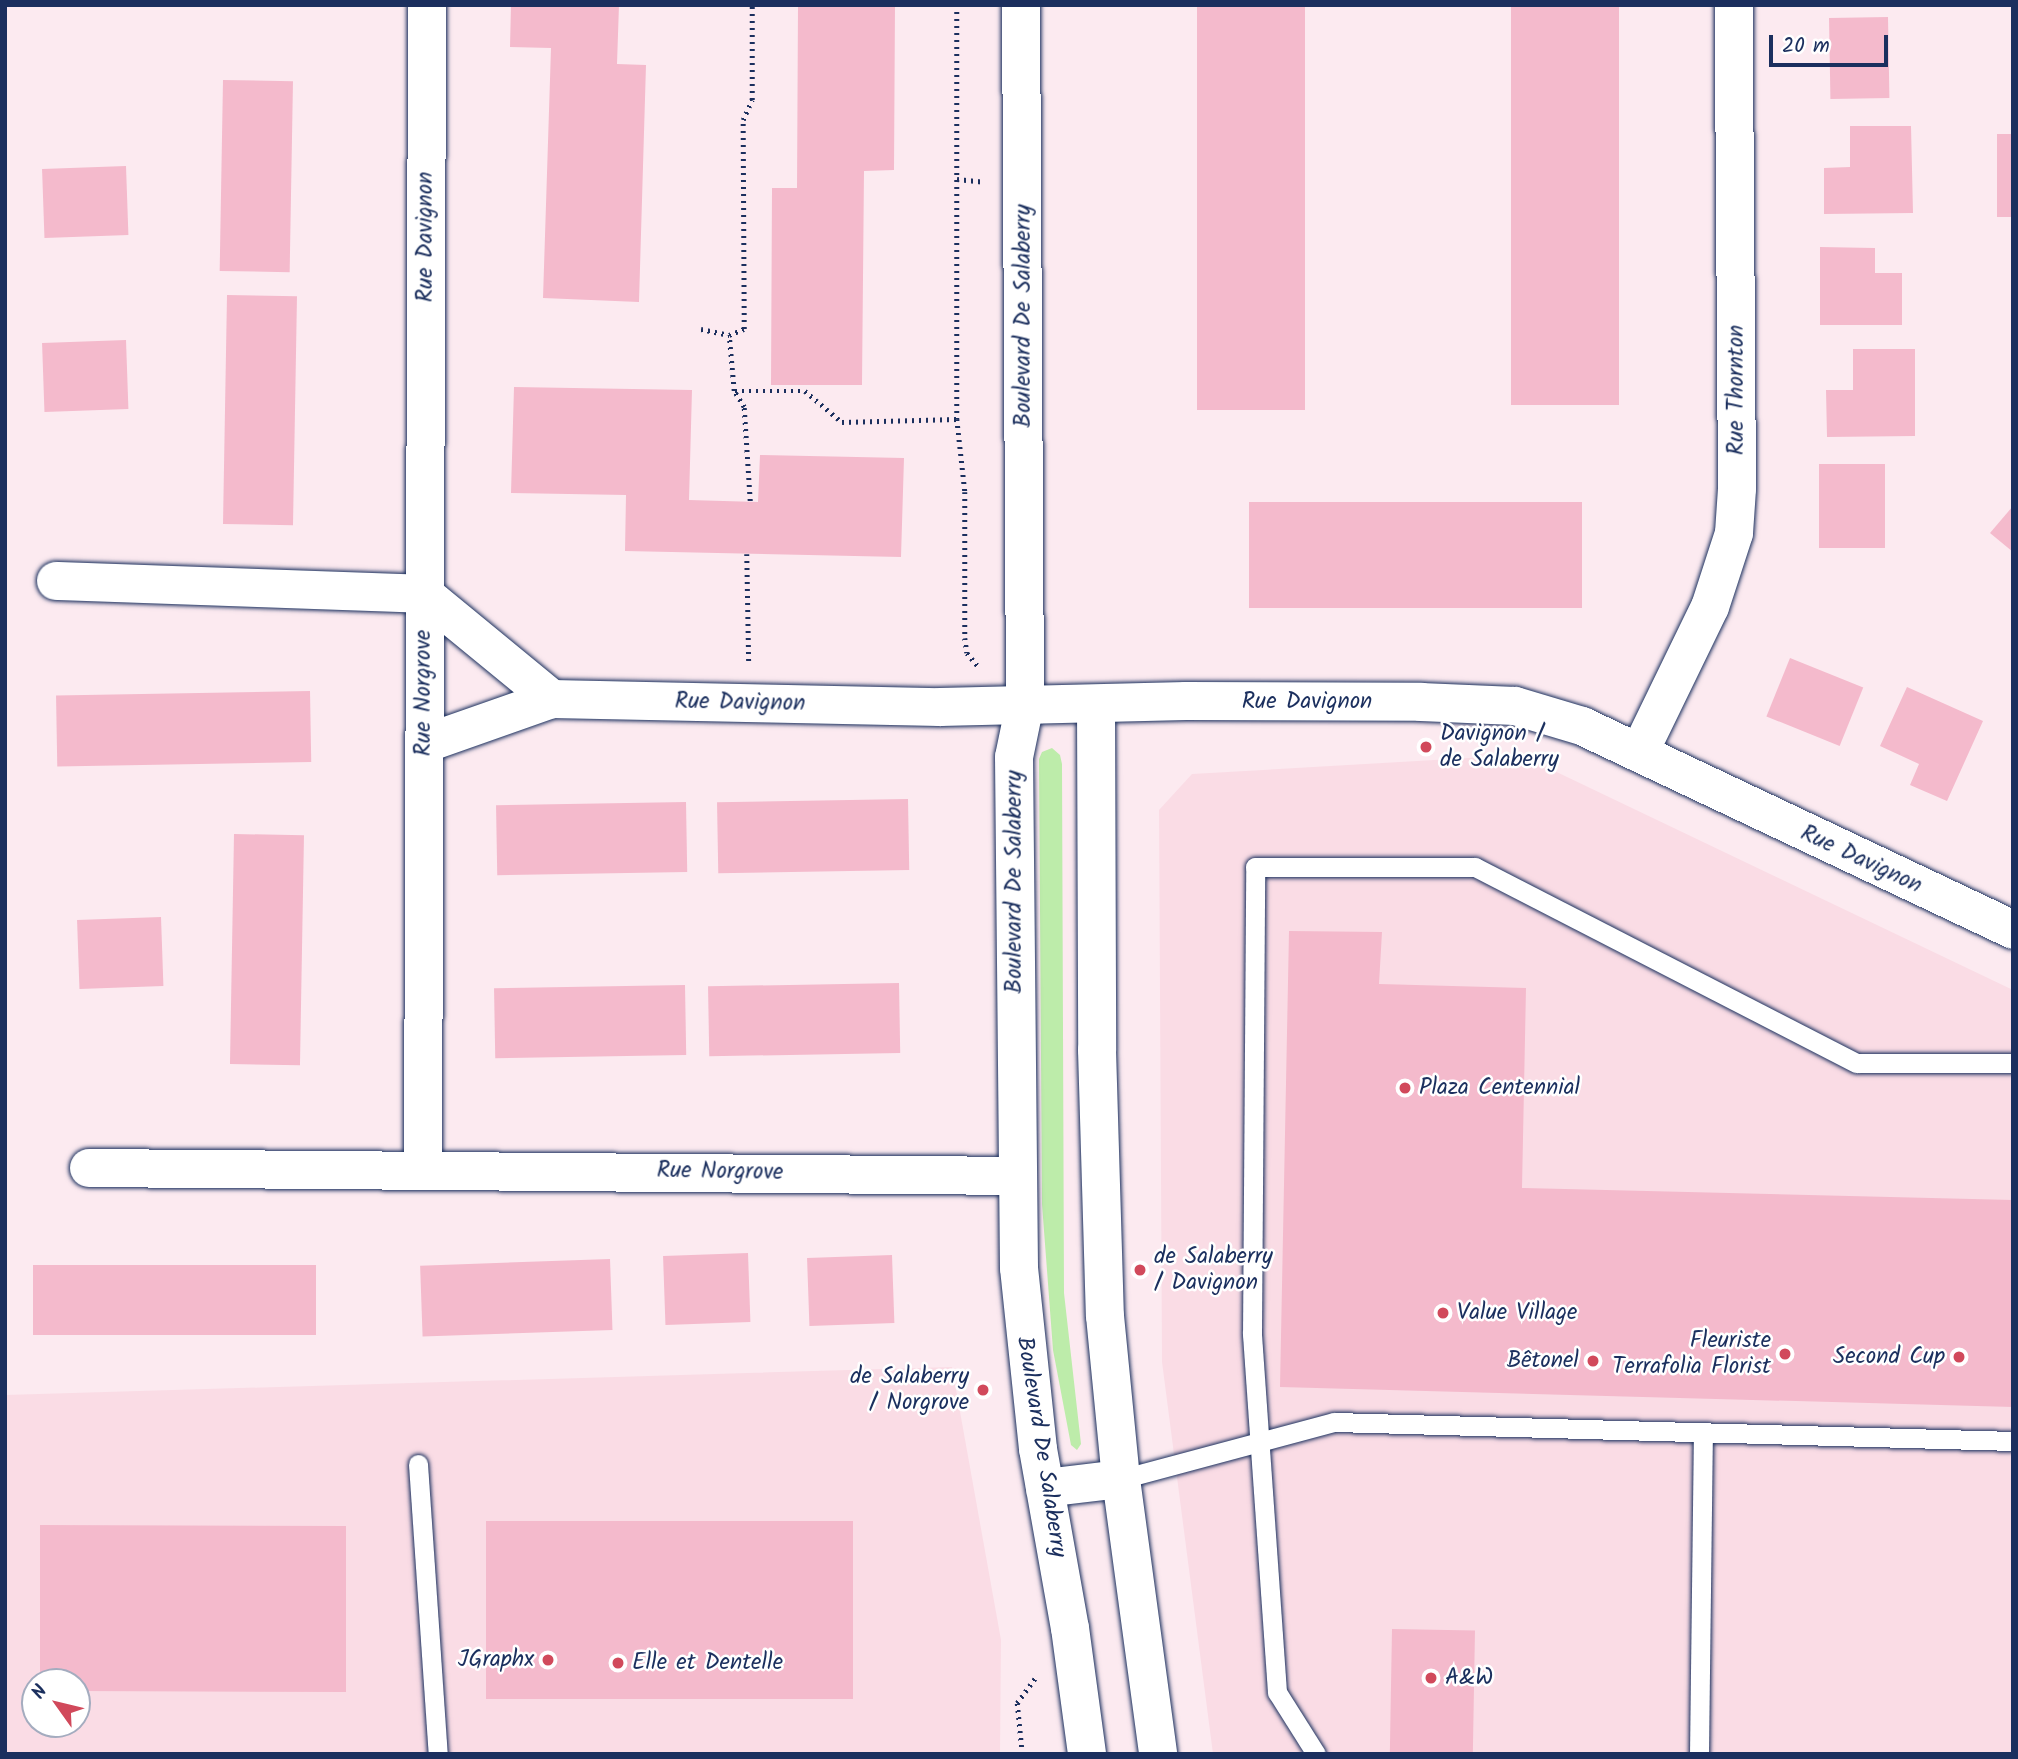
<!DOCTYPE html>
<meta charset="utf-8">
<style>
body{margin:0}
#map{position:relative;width:2018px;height:1759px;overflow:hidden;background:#fceaf0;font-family:Kalam,sans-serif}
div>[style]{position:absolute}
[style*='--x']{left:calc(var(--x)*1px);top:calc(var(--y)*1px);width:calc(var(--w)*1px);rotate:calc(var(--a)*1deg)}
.built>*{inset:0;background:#fadce5}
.green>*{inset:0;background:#bdecaa}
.building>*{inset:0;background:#f4bacc;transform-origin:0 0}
.path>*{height:4.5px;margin-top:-2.25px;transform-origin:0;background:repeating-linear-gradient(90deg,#1b2f5e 0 2px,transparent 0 7px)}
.roads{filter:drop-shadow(0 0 2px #1b2f5e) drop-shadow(0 0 2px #1b2f5e)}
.lane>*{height:19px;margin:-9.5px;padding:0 9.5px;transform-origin:9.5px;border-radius:9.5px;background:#fff}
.street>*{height:38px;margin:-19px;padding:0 19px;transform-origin:19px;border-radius:19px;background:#fff}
.secondary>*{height:38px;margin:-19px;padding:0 19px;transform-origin:19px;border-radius:19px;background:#fff}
.dots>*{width:19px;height:19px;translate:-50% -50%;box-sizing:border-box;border:4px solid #fff;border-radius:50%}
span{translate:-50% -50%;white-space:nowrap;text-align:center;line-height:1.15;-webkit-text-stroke:5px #fff;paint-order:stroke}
.street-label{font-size:23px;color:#1b2f5e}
.poi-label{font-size:23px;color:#1b2f5e}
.left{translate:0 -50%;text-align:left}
.right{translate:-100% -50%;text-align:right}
.frame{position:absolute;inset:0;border:7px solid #1b2f5e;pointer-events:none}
.north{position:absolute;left:21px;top:1668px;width:70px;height:70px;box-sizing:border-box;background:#fff;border:2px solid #a4acbf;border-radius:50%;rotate:304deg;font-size:19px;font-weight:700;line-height:28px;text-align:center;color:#1b2f5e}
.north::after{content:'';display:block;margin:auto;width:24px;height:32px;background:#d1495b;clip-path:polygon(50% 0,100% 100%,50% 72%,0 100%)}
.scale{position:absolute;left:1769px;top:35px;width:119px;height:32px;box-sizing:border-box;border:4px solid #1b2f5e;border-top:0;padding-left:9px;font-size:21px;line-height:24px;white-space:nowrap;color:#1b2f5e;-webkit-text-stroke:5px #fff;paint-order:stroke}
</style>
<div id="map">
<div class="built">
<i style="clip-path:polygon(1521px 755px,2013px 990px,2013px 1754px,1213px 1754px,1162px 1362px,1159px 810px,1192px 774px)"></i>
<i style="clip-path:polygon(evenodd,952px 1367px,1001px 1640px,1000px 1754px,5px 1754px,5px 1395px,952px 1367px,35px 1682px,77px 1682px,77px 1724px,35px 1724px,35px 1682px)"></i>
</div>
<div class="green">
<i style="clip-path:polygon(1052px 748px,1060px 755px,1062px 764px,1064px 1293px,1081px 1444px,1077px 1450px,1071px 1445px,1053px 1350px,1042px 1204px,1039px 759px,1042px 752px)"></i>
</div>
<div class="building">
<i style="clip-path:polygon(511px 5px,619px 5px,617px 64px,646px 65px,639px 302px,543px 298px,551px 48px,510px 47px)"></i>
<i style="clip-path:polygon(798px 5px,895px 5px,894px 170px,864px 171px,862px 385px,771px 385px,772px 188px,797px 188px)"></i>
<i style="left:1197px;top:5px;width:108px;height:405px"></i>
<i style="left:1511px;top:5px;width:108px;height:400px"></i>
<i style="left:1888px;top:17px;width:81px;height:59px;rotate:89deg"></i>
<i style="left:223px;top:80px;width:70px;height:191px;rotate:1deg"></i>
<i style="clip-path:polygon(1850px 126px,1911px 126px,1913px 213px,1824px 214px,1824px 168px,1850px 167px)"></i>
<i style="left:2013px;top:134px;width:83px;height:16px;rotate:90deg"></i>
<i style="left:126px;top:166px;width:69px;height:84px;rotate:88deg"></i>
<i style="clip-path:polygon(1820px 247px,1875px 248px,1875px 273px,1902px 273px,1902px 325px,1820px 325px)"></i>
<i style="left:227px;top:295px;width:70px;height:229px;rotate:1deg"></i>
<i style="left:126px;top:340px;width:69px;height:84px;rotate:88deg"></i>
<i style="clip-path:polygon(1853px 349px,1915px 349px,1915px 436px,1827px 437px,1826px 390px,1853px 390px)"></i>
<i style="clip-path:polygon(514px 387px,692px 390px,689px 500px,758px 502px,760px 455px,904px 458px,901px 557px,625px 551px,626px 495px,511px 493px)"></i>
<i style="left:1819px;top:464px;width:66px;height:84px"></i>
<i style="left:1249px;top:502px;width:333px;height:106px"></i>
<i style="clip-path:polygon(2013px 506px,2013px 552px,1990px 533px)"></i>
<i style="left:1790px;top:658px;width:79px;height:63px;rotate:22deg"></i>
<i style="clip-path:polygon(1907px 687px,1983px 721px,1947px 801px,1910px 785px,1919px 764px,1880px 746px)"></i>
<i style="left:310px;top:691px;width:71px;height:254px;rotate:89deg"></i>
<i style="left:908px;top:799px;width:71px;height:191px;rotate:89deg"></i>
<i style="left:686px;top:802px;width:70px;height:190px;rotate:89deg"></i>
<i style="left:234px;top:834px;width:70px;height:230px;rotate:1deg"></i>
<i style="left:161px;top:917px;width:69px;height:84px;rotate:88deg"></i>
<i style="clip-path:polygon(1289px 931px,1382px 932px,1379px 984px,1526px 988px,1522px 1188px,2013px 1200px,2013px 1407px,1280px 1387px)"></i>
<i style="left:899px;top:983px;width:70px;height:191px;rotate:89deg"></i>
<i style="left:685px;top:985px;width:70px;height:191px;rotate:89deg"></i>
<i style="left:748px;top:1253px;width:69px;height:85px;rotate:88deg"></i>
<i style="left:892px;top:1255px;width:68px;height:85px;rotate:88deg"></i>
<i style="left:610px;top:1259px;width:71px;height:190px;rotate:88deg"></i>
<i style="left:316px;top:1265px;width:70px;height:283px;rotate:90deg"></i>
<i style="left:486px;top:1521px;width:367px;height:178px"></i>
<i style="clip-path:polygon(40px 1525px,346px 1526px,346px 1692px,77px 1691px,77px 1682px,40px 1682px)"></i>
<i style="left:1392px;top:1629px;width:83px;height:125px;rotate:1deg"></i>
</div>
<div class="path">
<i style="--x:957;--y:5;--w:414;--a:90"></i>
<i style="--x:957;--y:419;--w:73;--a:83.7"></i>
<i style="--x:965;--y:492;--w:146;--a:90"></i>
<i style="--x:965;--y:638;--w:15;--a:82"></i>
<i style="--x:967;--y:653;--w:17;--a:50"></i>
<i style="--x:957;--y:179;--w:27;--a:6"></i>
<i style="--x:701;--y:329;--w:29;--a:12"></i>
<i style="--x:735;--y:391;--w:70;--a:0"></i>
<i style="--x:805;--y:391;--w:48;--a:40"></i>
<i style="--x:842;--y:422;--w:115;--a:-1.5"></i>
<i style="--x:750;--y:501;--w:94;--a:-93.7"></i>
<i style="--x:744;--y:407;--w:19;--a:-122"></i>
<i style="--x:734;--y:391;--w:56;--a:-95.1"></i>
<i style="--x:729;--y:335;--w:16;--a:-22"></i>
<i style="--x:744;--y:329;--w:209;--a:-90.3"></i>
<i style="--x:743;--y:120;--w:22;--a:-66"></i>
<i style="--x:752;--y:100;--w:95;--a:-90"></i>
<i style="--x:747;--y:554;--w:111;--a:89"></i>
<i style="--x:1022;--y:1754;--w:51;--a:-95.6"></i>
<i style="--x:1017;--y:1703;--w:32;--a:-54"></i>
</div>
<div class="roads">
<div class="lane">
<i style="--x:418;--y:1464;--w:291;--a:86.1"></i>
<i style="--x:1121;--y:1479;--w:220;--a:-15"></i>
<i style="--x:1334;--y:1422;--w:679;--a:1.6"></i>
<i style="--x:1316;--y:1754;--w:73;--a:-122.2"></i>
<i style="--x:1277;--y:1692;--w:359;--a:-94"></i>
<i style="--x:1252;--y:1334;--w:467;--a:-89.6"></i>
<i style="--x:1255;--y:867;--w:220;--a:0"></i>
<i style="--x:1475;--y:867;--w:429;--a:27.2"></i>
<i style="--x:1857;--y:1063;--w:156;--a:0"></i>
<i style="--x:1699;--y:1754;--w:322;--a:-89.3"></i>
</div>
<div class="street">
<i style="--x:1021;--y:5;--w:699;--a:89.67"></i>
<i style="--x:56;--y:581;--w:368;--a:2"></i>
<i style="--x:424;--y:594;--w:166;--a:39.4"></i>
<i style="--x:424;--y:744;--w:136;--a:-19.4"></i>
<i style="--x:552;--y:699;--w:388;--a:1.2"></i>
<i style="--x:940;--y:707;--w:246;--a:-1.4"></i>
<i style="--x:1186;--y:701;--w:235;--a:0.2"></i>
<i style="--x:1421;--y:702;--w:94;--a:2.4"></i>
<i style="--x:1515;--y:706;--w:70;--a:16.6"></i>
<i style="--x:1582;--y:726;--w:477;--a:25.3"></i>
<i style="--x:1639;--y:753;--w:162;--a:-64.1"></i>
<i style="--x:1710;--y:607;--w:78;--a:-72"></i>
<i style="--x:1734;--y:533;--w:44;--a:-86.1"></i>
<i style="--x:1737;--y:489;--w:484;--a:-90.4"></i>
<i style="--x:89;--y:1168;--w:928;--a:0.49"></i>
<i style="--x:423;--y:1169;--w:1164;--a:-89.8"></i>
</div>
<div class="secondary">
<i style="--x:1025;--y:704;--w:54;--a:101.7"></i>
<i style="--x:1014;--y:757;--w:511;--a:89.44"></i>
<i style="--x:1019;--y:1268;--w:182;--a:84"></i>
<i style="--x:1038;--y:1449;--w:182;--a:79.9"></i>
<i style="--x:1070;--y:1628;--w:127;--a:82.3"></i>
<i style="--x:1096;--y:704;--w:346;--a:89.8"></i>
<i style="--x:1097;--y:1050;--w:266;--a:88.3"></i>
<i style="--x:1105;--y:1316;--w:164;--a:84.4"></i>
<i style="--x:1121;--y:1479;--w:277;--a:82.3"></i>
<i style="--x:1045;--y:1488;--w:77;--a:-6.8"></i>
</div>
</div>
<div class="dots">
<i style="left:1426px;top:747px;background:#d1495b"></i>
<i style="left:1405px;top:1088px;background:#d1495b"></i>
<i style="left:1140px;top:1270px;background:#d1495b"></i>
<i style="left:1443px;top:1313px;background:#d1495b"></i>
<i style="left:1785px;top:1354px;background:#d1495b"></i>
<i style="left:1959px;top:1357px;background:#d1495b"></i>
<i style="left:1593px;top:1361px;background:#d1495b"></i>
<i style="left:983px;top:1390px;background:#d1495b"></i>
<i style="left:548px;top:1660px;background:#d1495b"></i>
<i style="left:618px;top:1663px;background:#d1495b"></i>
<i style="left:1431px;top:1678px;background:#d1495b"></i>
</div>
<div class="street-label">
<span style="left:426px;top:237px;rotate:-90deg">Rue Davignon</span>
<span style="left:1024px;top:316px;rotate:-90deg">Boulevard De Salaberry</span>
<span style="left:1737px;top:390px;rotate:-90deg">Rue Thornton</span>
<span style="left:424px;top:693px;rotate:-90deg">Rue Norgrove</span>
<span style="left:1307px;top:702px">Rue Davignon</span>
<span style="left:740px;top:703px;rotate:1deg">Rue Davignon</span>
<span style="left:1861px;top:860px;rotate:25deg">Rue Davignon</span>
<span style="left:1015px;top:882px;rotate:-90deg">Boulevard De Salaberry</span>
<span style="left:720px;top:1172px;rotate:1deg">Rue Norgrove</span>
<span style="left:1041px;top:1447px;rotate:81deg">Boulevard De Salaberry</span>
</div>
<div class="poi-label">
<span class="left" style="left:1440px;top:747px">Davignon /<br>de Salaberry</span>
<span class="left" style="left:1419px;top:1088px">Plaza Centennial</span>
<span class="left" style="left:1154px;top:1270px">de Salaberry<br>/ Davignon</span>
<span class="left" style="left:1457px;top:1313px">Value Village</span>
<span class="right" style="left:1771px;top:1354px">Fleuriste<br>Terrafolia Florist</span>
<span class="right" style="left:1945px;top:1357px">Second Cup</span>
<span class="right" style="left:1579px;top:1361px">Bêtonel</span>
<span class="right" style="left:969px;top:1390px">de Salaberry<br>/ Norgrove</span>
<span class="right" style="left:534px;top:1660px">JGraphx</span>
<span class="left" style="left:632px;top:1663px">Elle et Dentelle</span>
<span class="left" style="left:1445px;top:1678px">A&amp;W</span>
</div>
<div class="frame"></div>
<div class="north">N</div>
<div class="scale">20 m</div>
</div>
